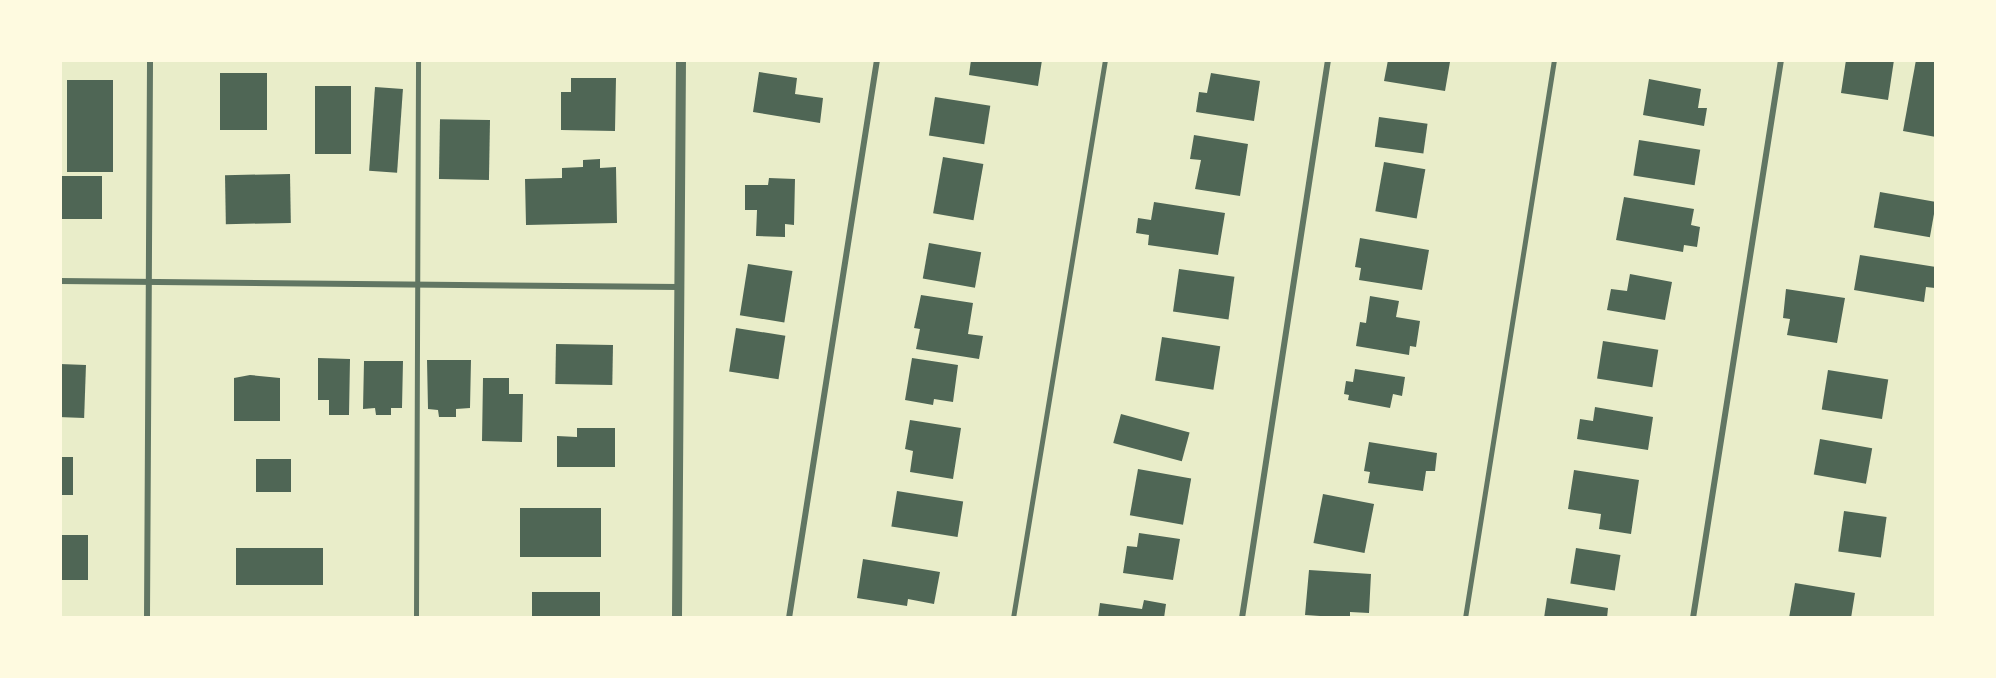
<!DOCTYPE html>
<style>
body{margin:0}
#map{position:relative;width:1996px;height:678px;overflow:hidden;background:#e9edc9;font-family:Quicksand,sans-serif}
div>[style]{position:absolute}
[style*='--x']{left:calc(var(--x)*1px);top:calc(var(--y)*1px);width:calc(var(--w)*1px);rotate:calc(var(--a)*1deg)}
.building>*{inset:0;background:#4f6655;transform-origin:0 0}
.service>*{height:4.5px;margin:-2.25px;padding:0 2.25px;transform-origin:2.25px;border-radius:2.25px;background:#617663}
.minor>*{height:6px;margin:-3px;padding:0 3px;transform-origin:3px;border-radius:3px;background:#617663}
.tertiary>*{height:10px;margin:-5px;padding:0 5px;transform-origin:5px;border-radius:5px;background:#617663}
span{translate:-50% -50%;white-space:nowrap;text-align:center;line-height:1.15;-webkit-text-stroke:5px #fefae0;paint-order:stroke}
.frame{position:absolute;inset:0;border:62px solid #fefae0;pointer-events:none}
</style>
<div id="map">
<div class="building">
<i style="clip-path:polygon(971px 60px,1042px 60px,1038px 86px,969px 75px)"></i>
<i style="clip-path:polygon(1388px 60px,1450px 62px,1445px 91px,1384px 81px)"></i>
<i style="clip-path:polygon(1846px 60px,1894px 60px,1888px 100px,1841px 93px)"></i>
<i style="clip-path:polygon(1916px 60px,1936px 61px,1936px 137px,1903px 131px)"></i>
<i style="clip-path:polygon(759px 72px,797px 78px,795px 94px,823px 98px,820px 123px,753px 112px)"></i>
<i style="left:220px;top:73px;width:47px;height:57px"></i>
<i style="clip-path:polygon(1211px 73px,1260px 81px,1254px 121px,1196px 112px,1199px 92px,1207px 93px)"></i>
<i style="clip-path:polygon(571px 78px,616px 78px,615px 131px,561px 130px,561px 92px,571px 92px)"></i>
<i style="clip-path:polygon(1649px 79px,1701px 89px,1698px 108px,1707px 108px,1704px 126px,1643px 115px)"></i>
<i style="left:67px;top:80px;width:46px;height:92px"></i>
<i style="left:315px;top:86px;width:36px;height:68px"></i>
<i style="left:375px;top:87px;width:28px;height:84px;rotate:4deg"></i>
<i style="left:935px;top:97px;width:56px;height:39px;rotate:9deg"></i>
<i style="left:1379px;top:117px;width:49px;height:30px;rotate:8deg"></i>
<i style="left:490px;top:120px;width:60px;height:50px;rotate:91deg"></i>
<i style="clip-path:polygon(1194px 135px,1248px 144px,1240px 196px,1195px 189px,1201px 160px,1190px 159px)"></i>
<i style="left:1639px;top:140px;width:62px;height:36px;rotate:9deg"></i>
<i style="left:943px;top:157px;width:41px;height:57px;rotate:10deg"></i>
<i style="clip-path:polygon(600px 159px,600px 168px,616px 167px,617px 223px,526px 225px,525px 179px,562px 178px,562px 168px,583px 167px,583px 160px)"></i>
<i style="left:1384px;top:162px;width:42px;height:50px;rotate:10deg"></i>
<i style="left:290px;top:174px;width:49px;height:65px;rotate:89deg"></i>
<i style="left:60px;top:176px;width:42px;height:43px"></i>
<i style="clip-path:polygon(769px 178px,795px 179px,794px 225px,785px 224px,785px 237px,756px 236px,757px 210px,745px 210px,745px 185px,768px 185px)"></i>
<i style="left:1880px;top:192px;width:57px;height:36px;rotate:10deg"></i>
<i style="clip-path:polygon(1624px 197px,1694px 209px,1691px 225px,1700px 227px,1697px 247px,1684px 245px,1683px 252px,1616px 240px)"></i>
<i style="clip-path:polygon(1154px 202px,1225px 213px,1218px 255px,1148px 245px,1149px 235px,1136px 233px,1138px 218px,1151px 220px)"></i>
<i style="clip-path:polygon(1360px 238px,1429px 250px,1422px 290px,1359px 280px,1361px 268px,1355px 267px)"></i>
<i style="left:929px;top:243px;width:53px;height:36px;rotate:10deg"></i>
<i style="clip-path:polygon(1860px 255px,1936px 267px,1935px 288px,1926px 287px,1924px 302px,1854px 290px)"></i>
<i style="left:748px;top:264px;width:45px;height:52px;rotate:9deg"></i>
<i style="left:1179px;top:269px;width:56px;height:43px;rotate:8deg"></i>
<i style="clip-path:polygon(1630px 274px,1672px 282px,1665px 320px,1607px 310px,1611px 289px,1627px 291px)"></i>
<i style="clip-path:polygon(1786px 289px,1845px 298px,1837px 343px,1787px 335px,1790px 319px,1783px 318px)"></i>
<i style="clip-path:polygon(921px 295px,973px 303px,968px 334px,983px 336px,979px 359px,916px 349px,920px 329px,914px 328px)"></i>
<i style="clip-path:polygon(1370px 296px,1399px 301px,1396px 317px,1420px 321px,1416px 347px,1410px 346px,1409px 355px,1356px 346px,1360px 322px,1366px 323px)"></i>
<i style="left:736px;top:328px;width:50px;height:44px;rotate:9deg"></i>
<i style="left:1162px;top:337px;width:59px;height:44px;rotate:9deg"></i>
<i style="left:1603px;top:341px;width:56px;height:38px;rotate:9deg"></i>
<i style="left:556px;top:344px;width:57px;height:40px;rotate:1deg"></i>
<i style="clip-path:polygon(318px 358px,350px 359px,349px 415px,329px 415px,329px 400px,318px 400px)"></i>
<i style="clip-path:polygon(912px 358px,958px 365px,953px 402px,934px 399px,933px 405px,905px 400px)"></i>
<i style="clip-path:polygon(427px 360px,471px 360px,470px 408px,456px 409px,456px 417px,439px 417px,438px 410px,428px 409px)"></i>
<i style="clip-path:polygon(364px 361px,403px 361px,402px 408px,391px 408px,391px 415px,376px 415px,375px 408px,363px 409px)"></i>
<i style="left:60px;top:364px;width:26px;height:53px;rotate:2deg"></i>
<i style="clip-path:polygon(1355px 369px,1405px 377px,1402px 396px,1393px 394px,1390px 408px,1348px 400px,1349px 395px,1344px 394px,1346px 381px,1353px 382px)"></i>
<i style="left:1828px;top:370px;width:61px;height:40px;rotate:9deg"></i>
<i style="clip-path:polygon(250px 375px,280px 378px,280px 421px,234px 421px,234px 378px)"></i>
<i style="clip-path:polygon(483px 378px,509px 378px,509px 394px,523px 394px,522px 442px,482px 441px)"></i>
<i style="clip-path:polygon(1595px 407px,1653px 417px,1648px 450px,1577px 439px,1580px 419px,1593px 421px)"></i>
<i style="left:1121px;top:414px;width:71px;height:30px;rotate:15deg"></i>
<i style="clip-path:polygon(910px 420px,961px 428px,953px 479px,910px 472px,913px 451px,905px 449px)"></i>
<i style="clip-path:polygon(577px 428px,615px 428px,615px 467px,557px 467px,557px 436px,577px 437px)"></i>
<i style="left:1820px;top:439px;width:53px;height:36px;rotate:10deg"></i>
<i style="clip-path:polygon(1369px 442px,1437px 453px,1435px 471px,1426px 471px,1423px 491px,1368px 483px,1370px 472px,1364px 471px)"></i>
<i style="left:60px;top:457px;width:13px;height:38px"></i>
<i style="left:256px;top:459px;width:35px;height:33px"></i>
<i style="left:1138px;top:469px;width:54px;height:47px;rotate:10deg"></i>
<i style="clip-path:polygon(1574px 470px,1639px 480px,1631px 534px,1599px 529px,1601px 514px,1568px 509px)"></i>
<i style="left:897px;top:491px;width:67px;height:36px;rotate:9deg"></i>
<i style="left:1323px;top:494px;width:52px;height:50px;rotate:11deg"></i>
<i style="left:601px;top:508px;width:49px;height:81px;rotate:90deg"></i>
<i style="left:1844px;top:511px;width:43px;height:41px;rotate:8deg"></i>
<i style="clip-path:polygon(1139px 533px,1180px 539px,1173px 580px,1123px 573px,1127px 546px,1137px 547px)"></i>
<i style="left:60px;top:535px;width:28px;height:45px"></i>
<i style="left:236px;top:548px;width:87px;height:37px"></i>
<i style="left:1576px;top:548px;width:45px;height:36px;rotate:9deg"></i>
<i style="clip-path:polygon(863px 559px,940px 572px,934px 604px,908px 599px,907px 606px,857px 598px)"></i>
<i style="clip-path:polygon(1309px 570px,1371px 574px,1369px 613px,1350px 612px,1350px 618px,1305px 615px)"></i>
<i style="clip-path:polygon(1795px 583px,1855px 593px,1851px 618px,1789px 618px)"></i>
<i style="left:532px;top:592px;width:68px;height:26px"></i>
<i style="clip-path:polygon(1547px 598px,1608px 608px,1607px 618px,1544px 618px)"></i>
<i style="clip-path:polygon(1144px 600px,1166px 604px,1164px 618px,1098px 618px,1100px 603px,1142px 609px)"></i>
</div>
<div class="service">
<i style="--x:416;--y:618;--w:558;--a:-89.79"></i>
<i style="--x:1013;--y:618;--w:566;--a:-80.64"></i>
<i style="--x:1465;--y:618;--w:565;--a:-80.94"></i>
</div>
<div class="minor">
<i style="--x:60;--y:281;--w:619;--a:0.56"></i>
<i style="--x:147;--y:618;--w:558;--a:-89.69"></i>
<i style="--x:789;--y:618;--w:565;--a:-81.04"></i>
<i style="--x:1242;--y:618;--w:565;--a:-81.24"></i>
<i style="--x:1693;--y:618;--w:565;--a:-81.04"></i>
</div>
<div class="tertiary">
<i style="--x:677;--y:618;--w:558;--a:-89.59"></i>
</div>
<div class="frame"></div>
</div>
